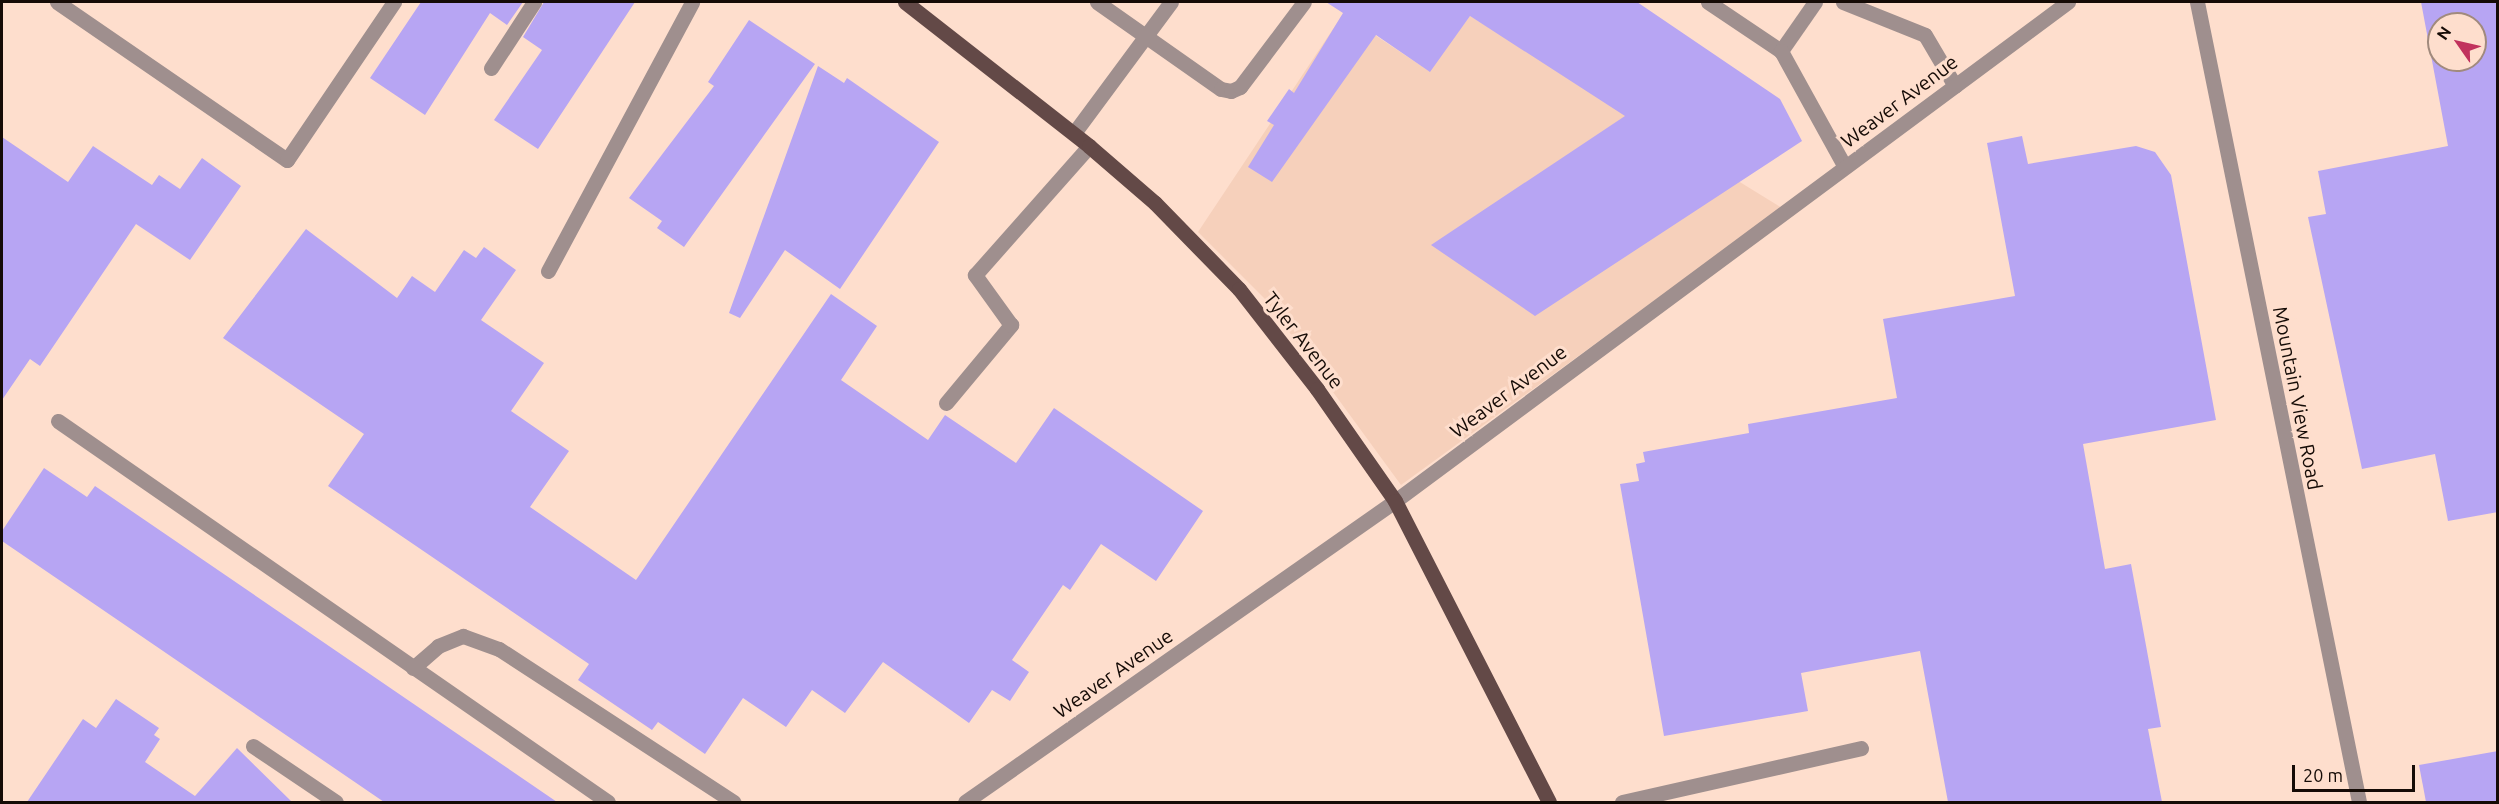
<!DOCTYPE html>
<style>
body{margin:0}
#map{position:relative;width:2499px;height:804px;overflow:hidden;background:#fedecd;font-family:Ubuntu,sans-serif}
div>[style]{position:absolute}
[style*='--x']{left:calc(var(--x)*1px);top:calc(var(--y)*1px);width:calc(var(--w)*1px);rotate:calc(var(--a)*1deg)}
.built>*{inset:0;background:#f6d0bb}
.building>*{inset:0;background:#b7a5f3}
.minor>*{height:15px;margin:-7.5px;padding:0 7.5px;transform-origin:7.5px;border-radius:7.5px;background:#9f8f8e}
.major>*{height:15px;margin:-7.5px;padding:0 7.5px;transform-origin:7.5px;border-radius:7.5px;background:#634947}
span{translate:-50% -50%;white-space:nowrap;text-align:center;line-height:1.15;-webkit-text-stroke:6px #fedecd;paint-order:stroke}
.street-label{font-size:20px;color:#150b06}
.frame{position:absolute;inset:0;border:3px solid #150b06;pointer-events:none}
.north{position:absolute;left:2427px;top:12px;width:60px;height:60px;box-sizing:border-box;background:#fedecd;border:2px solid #a18a7d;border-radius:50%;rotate:304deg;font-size:16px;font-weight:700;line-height:24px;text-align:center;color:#150b06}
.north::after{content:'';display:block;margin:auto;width:21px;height:27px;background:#c1325d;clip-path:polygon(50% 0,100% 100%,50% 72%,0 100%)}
.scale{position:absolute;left:2292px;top:765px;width:123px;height:27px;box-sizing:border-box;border:3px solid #150b06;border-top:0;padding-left:8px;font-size:18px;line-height:21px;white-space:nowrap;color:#150b06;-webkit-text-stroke:4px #fedecd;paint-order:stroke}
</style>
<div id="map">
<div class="built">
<i style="clip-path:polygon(1343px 14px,1429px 71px,1470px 16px,1782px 208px,1401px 485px,1265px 299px,1198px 232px)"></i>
</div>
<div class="building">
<i style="clip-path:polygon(421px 2px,523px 2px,507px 25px,490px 13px,425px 115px,370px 78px)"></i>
<i style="clip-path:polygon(544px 2px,635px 2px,538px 149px,494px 120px,542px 50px,523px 37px)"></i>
<i style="clip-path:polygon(1326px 2px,1637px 2px,1780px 99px,1802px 141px,1535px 316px,1431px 245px,1625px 116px,1470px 16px,1430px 72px,1376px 35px,1272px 182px,1248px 167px,1274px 125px,1267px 121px,1289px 89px,1294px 93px,1343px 13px)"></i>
<i style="clip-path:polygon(evenodd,2421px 2px,2498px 2px,2498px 512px,2448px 521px,2435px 454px,2362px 469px,2308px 217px,2326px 214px,2318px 171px,2448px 146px,2421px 2px,2439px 24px,2475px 24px,2475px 60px,2439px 60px,2439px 24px)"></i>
<i style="clip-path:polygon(749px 20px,815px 64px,684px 247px,657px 228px,662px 221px,629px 198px,714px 86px,708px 82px)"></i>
<i style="clip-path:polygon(818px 66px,844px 83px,847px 78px,939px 142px,840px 289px,785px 250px,740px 318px,729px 313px)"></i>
<i style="clip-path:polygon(2022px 136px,2028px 164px,2136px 146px,2155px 152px,2171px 175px,2216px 420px,2083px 444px,2105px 569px,2131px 564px,2161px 727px,2148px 729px,2162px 802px,1948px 802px,1920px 651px,1801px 673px,1808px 711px,1664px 736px,1620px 484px,1639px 481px,1636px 464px,1645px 462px,1643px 452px,1749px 433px,1748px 424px,1897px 398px,1883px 319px,2015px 296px,1987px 143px)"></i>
<i style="clip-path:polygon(2px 137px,68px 182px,93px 146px,152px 185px,159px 175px,180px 189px,202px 158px,241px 186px,190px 260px,136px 224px,40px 366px,30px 359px,2px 400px)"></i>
<i style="clip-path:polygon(306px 229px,397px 298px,412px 276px,435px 292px,464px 250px,476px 258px,484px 247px,516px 270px,481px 320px,544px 363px,511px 411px,569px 451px,530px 507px,636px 580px,831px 294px,877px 326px,841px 380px,928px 440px,945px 415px,1016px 463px,1054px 408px,1203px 511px,1156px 581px,1101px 544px,1070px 590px,1063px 585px,1012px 660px,1029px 672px,1010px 701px,992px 690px,969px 723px,883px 662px,845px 713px,812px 690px,786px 727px,743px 698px,705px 754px,658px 722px,652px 730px,578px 680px,589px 664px,328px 486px,364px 434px,223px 338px)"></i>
<i style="clip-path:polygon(44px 468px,87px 497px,95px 486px,557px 802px,384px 802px,2px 541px,2px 531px)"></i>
<i style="clip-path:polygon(116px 699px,159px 728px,154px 735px,160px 739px,145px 762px,195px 796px,237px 748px,292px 802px,27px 802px,83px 719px,96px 728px)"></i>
<i style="clip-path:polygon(2498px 751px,2498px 802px,2426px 802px,2419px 765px)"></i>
</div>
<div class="minor">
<i style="--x:57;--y:2;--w:279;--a:34.5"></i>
<i style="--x:287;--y:160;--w:191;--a:-55.9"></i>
<i style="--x:1097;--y:2;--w:151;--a:35.1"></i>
<i style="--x:1221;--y:89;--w:10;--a:11"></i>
<i style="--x:1231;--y:91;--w:10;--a:-24"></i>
<i style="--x:1240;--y:87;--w:106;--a:-53"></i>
<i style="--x:1708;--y:2;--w:88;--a:33.9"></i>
<i style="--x:1815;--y:2;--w:60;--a:124.8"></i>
<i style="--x:1781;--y:51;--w:132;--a:61.1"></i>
<i style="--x:1843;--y:2;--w:88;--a:21.9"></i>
<i style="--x:1925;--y:35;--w:59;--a:59.5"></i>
<i style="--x:2197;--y:2;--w:816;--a:78.55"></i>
<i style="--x:491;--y:68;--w:79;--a:-56.9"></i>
<i style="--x:1074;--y:133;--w:163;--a:-53.5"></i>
<i style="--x:548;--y:271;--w:305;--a:-61.8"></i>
<i style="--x:946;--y:403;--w:102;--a:-50.2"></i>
<i style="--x:1011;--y:325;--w:62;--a:-125.8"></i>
<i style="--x:975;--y:275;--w:172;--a:-48.5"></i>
<i style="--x:58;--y:421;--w:669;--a:34.71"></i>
<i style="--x:413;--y:668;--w:33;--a:-41"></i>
<i style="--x:438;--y:646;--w:27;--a:-22"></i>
<i style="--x:463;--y:636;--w:38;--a:20"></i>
<i style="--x:499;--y:649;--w:280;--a:33.1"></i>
<i style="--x:253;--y:746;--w:100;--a:34"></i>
<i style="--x:965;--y:802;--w:525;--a:-34.99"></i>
<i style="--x:1395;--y:501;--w:838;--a:-36.56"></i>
<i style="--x:1622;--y:802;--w:245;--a:-12.7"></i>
</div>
<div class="major">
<i style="--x:905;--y:2;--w:234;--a:38"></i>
<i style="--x:1089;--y:146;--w:87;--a:40.8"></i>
<i style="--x:1155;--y:203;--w:120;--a:45.7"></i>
<i style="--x:1239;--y:289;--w:127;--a:52"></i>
<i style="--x:1317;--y:389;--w:136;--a:55.1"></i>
<i style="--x:1395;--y:501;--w:338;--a:62.9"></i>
</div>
<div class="street-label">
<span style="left:1899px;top:101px;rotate:-37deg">Weaver Avenue</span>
<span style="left:1304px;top:340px;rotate:52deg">Tyler Avenue</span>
<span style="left:1508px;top:391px;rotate:-37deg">Weaver Avenue</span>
<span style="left:2298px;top:398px;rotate:79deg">Mountain View Road</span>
<span style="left:1113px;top:673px;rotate:-35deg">Weaver Avenue</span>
</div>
<div class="frame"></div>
<div class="north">N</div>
<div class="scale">20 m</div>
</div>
